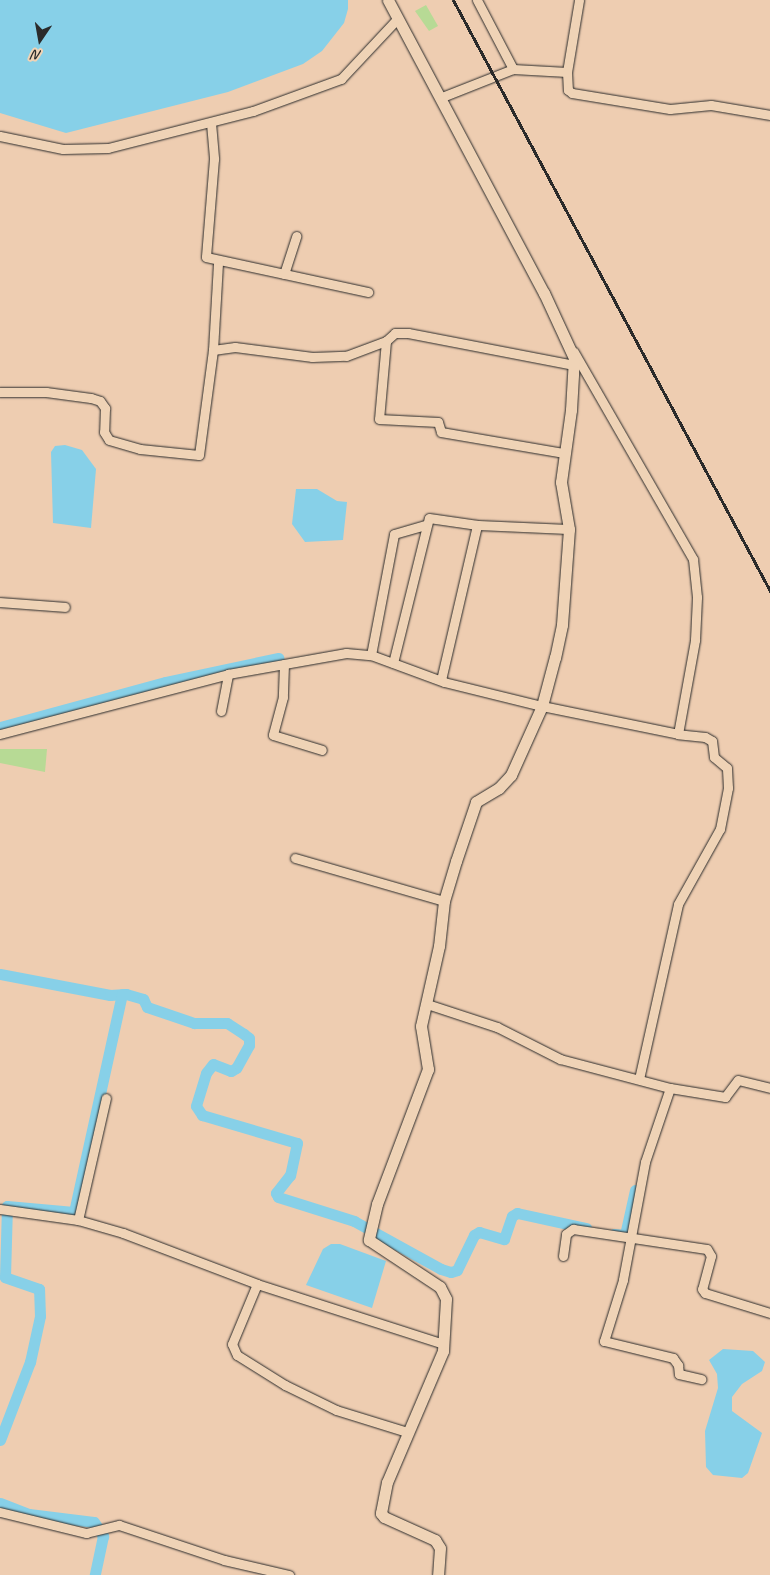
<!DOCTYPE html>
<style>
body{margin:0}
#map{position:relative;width:770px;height:1575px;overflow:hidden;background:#eecdb1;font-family:Caveat,sans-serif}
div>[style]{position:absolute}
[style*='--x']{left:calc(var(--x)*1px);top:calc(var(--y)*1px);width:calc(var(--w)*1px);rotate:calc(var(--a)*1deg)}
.green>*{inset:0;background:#b7da95}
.water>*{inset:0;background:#87d0e8}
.canal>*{height:11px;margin:-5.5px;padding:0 5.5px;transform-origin:5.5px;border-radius:5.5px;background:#87d0e8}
.roads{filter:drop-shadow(0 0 1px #2b2b2b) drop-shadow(0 0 1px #2b2b2b)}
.street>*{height:9px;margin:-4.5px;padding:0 4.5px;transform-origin:4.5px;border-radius:4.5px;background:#efd3b6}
.secondary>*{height:11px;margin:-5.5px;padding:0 5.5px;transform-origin:5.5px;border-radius:5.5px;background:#efd3b6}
.rail>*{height:3px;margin:-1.5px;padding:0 1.5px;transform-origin:1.5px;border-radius:1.5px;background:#2b2b2b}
span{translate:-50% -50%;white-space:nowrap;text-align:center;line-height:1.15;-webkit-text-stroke:5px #efd3b6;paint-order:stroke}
.north{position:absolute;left:15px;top:15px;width:50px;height:50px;-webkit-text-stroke:4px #efd3b6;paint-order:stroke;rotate:192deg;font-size:14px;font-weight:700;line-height:20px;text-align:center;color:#2b2b2b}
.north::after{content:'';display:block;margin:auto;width:18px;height:22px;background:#2b2b2b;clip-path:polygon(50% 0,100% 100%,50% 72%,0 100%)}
</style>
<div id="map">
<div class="green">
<i style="clip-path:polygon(426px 5px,438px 26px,429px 31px,415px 11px)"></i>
<i style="clip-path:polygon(0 749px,47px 749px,45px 772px,0 763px)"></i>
</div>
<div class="water">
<i style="clip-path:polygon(0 0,348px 0,348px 9px,344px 23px,322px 51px,303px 64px,228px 92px,66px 133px,0 113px)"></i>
<i style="clip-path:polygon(65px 445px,82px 450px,96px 469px,91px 528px,53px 523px,51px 452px,55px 446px)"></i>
<i style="clip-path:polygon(296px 489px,317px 489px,337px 501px,347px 502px,343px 540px,305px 542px,292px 524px)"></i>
<i style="clip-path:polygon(331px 1244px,340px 1244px,386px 1261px,372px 1308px,306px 1285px,323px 1249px)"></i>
<i style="clip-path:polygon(723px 1349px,753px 1351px,765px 1362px,762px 1371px,742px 1384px,732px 1397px,732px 1411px,762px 1433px,748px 1473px,742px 1478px,713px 1475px,706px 1467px,705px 1431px,718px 1388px,717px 1374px,709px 1360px)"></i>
</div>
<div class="canal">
<i style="--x:0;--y:727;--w:172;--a:-15.2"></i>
<i style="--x:166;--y:682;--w:115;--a:-12.1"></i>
<i style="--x:0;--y:974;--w:112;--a:10.8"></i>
<i style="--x:110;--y:995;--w:16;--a:-4"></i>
<i style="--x:126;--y:994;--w:18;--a:16"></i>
<i style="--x:143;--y:999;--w:9;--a:63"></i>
<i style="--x:147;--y:1007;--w:50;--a:18.8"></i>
<i style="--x:194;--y:1023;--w:33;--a:0"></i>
<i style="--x:227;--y:1023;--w:20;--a:33"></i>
<i style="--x:244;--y:1034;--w:6;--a:39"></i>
<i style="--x:249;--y:1038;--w:7;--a:90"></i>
<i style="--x:249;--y:1045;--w:26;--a:119"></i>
<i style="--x:236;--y:1068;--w:6;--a:149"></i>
<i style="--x:231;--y:1071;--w:19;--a:-159"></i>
<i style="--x:213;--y:1064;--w:11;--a:128"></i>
<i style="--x:206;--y:1073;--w:34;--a:107"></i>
<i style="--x:196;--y:1106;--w:11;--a:56"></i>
<i style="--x:202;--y:1115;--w:99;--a:16.4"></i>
<i style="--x:297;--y:1143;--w:33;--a:102"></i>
<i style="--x:290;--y:1175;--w:23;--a:128"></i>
<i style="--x:276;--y:1193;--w:4;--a:63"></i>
<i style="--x:278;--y:1197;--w:80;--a:17.5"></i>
<i style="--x:354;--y:1221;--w:99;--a:28.9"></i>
<i style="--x:441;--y:1269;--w:10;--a:17"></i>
<i style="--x:451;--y:1272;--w:6;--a:-18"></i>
<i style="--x:457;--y:1270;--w:39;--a:-64"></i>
<i style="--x:474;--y:1235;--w:6;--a:-31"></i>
<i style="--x:479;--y:1232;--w:26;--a:16"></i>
<i style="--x:504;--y:1239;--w:24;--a:-71"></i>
<i style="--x:512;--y:1216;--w:6;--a:-31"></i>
<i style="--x:517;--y:1213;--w:71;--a:12.3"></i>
<i style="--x:614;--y:1234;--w:11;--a:5"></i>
<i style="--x:625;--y:1235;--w:46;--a:-77.5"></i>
<i style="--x:0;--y:1440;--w:84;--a:-69"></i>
<i style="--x:30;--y:1362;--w:47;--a:-77.7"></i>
<i style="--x:40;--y:1316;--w:27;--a:-92"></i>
<i style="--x:39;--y:1289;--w:36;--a:-161"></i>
<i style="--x:5;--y:1277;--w:71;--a:-88.4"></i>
<i style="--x:7;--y:1206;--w:67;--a:5.1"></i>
<i style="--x:74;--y:1212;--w:223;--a:-77.6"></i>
<i style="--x:0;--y:1503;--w:31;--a:21"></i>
<i style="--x:29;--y:1514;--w:65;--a:7"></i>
<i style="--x:94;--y:1522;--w:17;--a:57"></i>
<i style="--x:103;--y:1536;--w:40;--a:102"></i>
</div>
<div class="roads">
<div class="street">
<i style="--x:477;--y:0;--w:78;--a:62.4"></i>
<i style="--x:567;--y:72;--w:18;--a:87"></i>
<i style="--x:568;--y:90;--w:5;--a:37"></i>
<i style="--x:572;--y:93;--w:99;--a:9.3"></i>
<i style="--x:670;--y:109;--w:41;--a:-5.6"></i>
<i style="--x:711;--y:105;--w:60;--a:9.6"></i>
<i style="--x:442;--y:97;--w:76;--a:-21.5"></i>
<i style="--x:513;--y:69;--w:54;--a:3.2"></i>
<i style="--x:567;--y:72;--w:73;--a:-80.5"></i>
<i style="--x:211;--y:123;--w:36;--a:85"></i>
<i style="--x:214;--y:159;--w:98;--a:94.7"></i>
<i style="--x:206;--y:257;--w:166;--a:12.2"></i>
<i style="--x:0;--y:136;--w:64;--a:11.7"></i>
<i style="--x:63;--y:149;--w:45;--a:-1.3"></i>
<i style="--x:108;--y:148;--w:150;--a:-14.3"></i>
<i style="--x:253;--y:111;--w:94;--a:-20"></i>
<i style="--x:341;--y:79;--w:83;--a:-46.9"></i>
<i style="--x:284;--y:274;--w:40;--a:-72"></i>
<i style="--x:386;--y:341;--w:78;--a:95.1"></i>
<i style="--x:379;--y:419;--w:59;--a:2.9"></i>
<i style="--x:438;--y:422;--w:10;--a:73"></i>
<i style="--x:441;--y:432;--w:125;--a:9.7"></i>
<i style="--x:213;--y:350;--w:22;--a:-8"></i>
<i style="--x:235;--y:347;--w:78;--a:7.4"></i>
<i style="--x:312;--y:357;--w:34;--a:-2"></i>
<i style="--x:346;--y:356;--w:43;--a:-20.6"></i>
<i style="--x:386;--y:341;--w:12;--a:-42"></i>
<i style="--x:395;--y:333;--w:13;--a:0"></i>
<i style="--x:408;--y:333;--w:169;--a:10.9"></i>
<i style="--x:0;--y:392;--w:46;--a:0"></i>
<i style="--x:46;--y:392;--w:45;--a:7.6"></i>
<i style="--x:91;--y:398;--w:9;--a:18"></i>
<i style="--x:100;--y:401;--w:9;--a:54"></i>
<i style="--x:105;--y:408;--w:24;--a:92"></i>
<i style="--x:104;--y:432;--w:9;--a:58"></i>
<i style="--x:109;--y:440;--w:32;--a:16"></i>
<i style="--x:140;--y:449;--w:59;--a:5.8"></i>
<i style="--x:199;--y:455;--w:106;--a:-82.4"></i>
<i style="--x:213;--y:350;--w:88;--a:-86.7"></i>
<i style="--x:0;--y:602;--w:65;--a:4.4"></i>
<i style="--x:371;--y:655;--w:123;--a:-79.2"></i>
<i style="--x:394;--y:534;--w:32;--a:-16"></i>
<i style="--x:393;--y:663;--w:149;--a:-76.1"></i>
<i style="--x:429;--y:518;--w:49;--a:8.3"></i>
<i style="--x:477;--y:525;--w:92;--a:2.5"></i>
<i style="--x:284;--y:664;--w:33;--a:92"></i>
<i style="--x:283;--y:697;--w:39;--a:105"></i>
<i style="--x:273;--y:735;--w:51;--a:17"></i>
<i style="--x:441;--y:680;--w:159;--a:-76.9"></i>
<i style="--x:221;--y:711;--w:38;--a:-79"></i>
<i style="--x:0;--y:734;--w:236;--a:-14.7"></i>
<i style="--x:228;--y:674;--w:120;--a:-10.1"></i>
<i style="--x:346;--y:653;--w:25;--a:5"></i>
<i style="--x:371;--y:655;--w:78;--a:20.3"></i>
<i style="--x:444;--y:682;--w:101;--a:13.8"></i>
<i style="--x:542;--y:706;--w:139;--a:11.6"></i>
<i style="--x:678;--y:734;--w:96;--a:-79.7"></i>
<i style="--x:695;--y:640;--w:43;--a:-87.3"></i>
<i style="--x:697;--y:597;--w:38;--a:-96"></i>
<i style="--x:693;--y:559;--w:239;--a:-119.9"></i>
<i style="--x:295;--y:858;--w:155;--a:16.1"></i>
<i style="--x:427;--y:1004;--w:74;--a:18.2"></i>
<i style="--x:497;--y:1027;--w:71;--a:26.9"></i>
<i style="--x:560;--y:1059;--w:114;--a:14.8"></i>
<i style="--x:670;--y:1088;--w:56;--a:9.3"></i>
<i style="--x:725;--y:1097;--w:21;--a:-53"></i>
<i style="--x:738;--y:1080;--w:33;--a:14"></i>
<i style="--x:639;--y:1079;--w:179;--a:-77.4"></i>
<i style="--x:678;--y:904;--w:86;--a:-60.8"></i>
<i style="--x:720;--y:829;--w:42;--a:-79"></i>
<i style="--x:728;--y:788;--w:20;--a:-93"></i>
<i style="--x:727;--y:768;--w:17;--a:-140"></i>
<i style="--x:714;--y:757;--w:16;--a:-97"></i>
<i style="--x:712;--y:741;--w:8;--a:-150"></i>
<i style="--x:705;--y:737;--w:27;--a:-174"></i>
<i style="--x:670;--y:1088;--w:78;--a:108.7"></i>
<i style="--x:645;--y:1162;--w:120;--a:100.6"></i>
<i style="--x:623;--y:1280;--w:64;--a:107.3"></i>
<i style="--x:604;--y:1341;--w:71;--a:13.8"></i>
<i style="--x:673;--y:1358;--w:9;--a:54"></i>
<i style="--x:678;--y:1365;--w:9;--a:84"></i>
<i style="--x:679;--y:1374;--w:23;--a:13"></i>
<i style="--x:0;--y:1209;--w:79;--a:8"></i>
<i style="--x:78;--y:1220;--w:47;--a:16.1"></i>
<i style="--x:123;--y:1233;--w:143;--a:20.8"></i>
<i style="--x:257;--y:1284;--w:196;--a:17.8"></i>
<i style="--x:78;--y:1220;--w:125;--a:-77.1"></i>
<i style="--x:563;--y:1256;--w:22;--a:-82"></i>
<i style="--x:566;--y:1234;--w:9;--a:-36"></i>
<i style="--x:573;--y:1229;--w:135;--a:8.5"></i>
<i style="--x:707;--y:1249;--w:8;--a:60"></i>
<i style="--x:711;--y:1256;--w:34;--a:105"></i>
<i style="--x:702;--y:1289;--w:5;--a:53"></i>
<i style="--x:705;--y:1293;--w:68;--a:17.1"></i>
<i style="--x:257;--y:1284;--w:65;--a:112.6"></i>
<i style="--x:232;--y:1344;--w:12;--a:66"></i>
<i style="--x:237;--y:1355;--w:57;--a:32"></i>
<i style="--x:285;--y:1385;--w:57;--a:26.1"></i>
<i style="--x:336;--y:1410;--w:74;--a:17.2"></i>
<i style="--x:0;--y:1512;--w:89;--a:13.7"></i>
<i style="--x:86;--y:1533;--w:34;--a:-14"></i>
<i style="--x:119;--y:1525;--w:111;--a:18.4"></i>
<i style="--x:224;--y:1560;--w:67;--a:13"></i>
</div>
<div class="secondary">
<i style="--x:388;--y:0;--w:332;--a:62"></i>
<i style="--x:544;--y:293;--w:72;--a:65.2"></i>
<i style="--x:574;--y:358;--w:52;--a:93.3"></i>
<i style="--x:571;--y:410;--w:73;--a:97.9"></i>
<i style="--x:561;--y:482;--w:48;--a:80.3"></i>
<i style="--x:569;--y:529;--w:96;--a:94.2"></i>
<i style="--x:562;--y:625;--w:33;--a:102"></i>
<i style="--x:555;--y:657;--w:51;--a:104.9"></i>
<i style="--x:542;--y:706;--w:76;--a:114.2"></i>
<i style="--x:511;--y:775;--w:18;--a:133"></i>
<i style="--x:499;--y:788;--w:27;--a:149"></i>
<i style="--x:476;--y:802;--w:62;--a:108.7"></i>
<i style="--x:456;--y:861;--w:42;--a:106.7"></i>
<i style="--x:444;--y:901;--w:45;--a:96.3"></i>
<i style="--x:439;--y:946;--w:82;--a:102.7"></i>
<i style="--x:421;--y:1026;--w:44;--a:80.8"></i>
<i style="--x:428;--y:1069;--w:144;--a:110.7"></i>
<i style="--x:377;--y:1204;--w:37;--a:103"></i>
<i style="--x:369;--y:1240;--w:85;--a:33.5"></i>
<i style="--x:440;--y:1287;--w:13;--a:63"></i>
<i style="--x:446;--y:1299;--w:52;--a:93.3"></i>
<i style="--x:443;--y:1351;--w:142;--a:113.1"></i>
<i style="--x:387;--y:1482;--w:32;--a:101"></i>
<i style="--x:381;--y:1513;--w:5;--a:53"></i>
<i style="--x:384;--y:1517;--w:56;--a:24.3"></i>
<i style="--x:435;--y:1540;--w:9;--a:58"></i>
<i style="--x:440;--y:1548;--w:27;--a:94"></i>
</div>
</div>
<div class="rail">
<i style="--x:453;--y:0;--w:671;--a:61.79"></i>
</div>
<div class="north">N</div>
</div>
